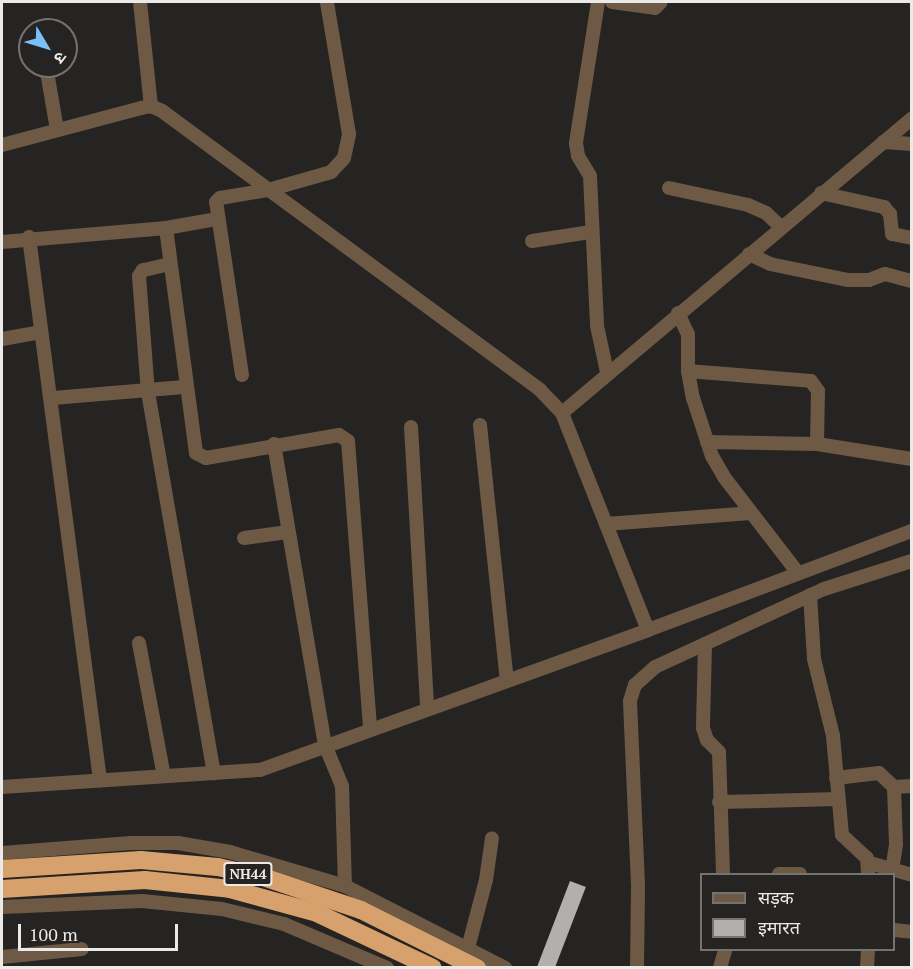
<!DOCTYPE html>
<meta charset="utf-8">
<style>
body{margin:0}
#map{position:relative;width:913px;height:969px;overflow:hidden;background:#262422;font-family:"PT Serif","Noto Sans Devanagari",serif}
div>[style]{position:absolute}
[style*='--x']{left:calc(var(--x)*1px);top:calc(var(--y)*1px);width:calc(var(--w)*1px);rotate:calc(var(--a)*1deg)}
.building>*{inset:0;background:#b2afac;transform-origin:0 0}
.minor>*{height:14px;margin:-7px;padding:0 7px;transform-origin:7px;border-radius:7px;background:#6e5944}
.highway>*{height:18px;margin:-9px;padding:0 9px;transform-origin:9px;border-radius:9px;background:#d6a16c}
span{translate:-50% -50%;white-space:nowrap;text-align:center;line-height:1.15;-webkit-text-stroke:6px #262422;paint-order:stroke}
.shield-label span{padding:2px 4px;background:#262422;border:2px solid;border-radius:4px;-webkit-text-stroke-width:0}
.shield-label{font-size:14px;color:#eceae8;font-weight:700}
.frame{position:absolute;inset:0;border:3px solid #eceae8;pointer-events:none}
.legend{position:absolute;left:700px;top:873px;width:195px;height:78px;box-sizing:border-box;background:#262422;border:2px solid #757371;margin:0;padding:8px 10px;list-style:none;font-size:18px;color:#eceae8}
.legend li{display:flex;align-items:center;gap:12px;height:30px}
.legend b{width:30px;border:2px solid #757371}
.north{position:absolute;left:18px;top:18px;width:60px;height:60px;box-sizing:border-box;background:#262422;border:2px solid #757371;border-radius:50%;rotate:128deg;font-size:16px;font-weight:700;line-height:24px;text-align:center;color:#eceae8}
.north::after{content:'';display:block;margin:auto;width:21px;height:27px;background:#79bff8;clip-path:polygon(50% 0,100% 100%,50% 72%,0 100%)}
.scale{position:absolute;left:18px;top:924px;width:160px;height:27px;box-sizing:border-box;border:3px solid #eceae8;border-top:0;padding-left:8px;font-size:18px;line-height:21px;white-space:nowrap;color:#eceae8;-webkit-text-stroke:4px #262422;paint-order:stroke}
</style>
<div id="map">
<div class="building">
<i style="left:570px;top:881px;width:17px;height:94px;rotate:21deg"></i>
</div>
<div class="minor">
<i style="--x:140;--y:2;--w:105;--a:84"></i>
<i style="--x:598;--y:2;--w:143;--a:98.9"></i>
<i style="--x:576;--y:143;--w:13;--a:81"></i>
<i style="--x:578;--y:156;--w:23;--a:59"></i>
<i style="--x:590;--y:176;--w:150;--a:87.3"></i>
<i style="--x:597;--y:326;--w:47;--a:77.7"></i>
<i style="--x:612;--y:2;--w:43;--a:7.9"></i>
<i style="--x:655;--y:8;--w:8;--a:-45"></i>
<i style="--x:46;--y:66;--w:65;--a:80.2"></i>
<i style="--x:883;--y:142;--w:29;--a:4"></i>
<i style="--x:2;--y:145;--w:144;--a:-14.9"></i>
<i style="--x:141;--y:108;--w:10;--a:-11"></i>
<i style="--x:151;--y:106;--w:12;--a:24"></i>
<i style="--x:162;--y:111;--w:470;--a:36.4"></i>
<i style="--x:540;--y:390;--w:32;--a:46"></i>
<i style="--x:562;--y:413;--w:233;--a:68.4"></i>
<i style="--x:648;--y:630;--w:282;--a:-20.6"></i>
<i style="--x:669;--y:188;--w:81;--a:12.1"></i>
<i style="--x:748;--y:205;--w:20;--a:24"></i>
<i style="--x:766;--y:213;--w:21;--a:43"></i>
<i style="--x:821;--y:193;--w:65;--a:12.5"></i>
<i style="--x:884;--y:207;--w:9;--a:49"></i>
<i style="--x:890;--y:214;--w:20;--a:84"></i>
<i style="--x:892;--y:234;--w:20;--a:11"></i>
<i style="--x:166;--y:228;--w:227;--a:82.4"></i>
<i style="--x:196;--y:453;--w:11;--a:27"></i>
<i style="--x:206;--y:458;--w:135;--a:-9.8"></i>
<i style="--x:339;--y:435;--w:11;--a:34"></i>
<i style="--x:348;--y:441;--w:288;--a:85.6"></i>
<i style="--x:29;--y:237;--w:548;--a:82.55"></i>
<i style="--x:532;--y:241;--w:60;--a:-8.7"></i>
<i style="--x:2;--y:242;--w:165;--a:-4.9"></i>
<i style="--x:166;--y:228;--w:52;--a:-10"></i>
<i style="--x:749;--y:254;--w:23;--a:25"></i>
<i style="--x:770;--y:264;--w:80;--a:11.6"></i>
<i style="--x:848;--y:280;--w:21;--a:0"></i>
<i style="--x:869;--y:280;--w:17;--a:-21"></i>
<i style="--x:885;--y:274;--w:28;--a:15"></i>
<i style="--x:170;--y:264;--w:28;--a:167"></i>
<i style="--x:143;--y:270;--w:7;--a:124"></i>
<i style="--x:139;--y:276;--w:116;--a:85.6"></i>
<i style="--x:148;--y:392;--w:387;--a:80.2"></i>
<i style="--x:678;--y:313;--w:23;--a:65"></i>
<i style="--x:688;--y:334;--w:37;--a:90"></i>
<i style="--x:688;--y:371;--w:27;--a:80"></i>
<i style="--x:693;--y:398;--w:61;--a:71.9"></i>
<i style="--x:712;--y:456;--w:24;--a:60"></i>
<i style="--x:724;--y:477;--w:121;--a:52.4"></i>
<i style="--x:2;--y:339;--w:39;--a:-10"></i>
<i style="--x:688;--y:371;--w:123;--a:4.6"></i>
<i style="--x:811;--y:381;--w:12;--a:55"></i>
<i style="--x:818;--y:391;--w:53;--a:91.1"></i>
<i style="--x:242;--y:375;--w:175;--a:-98.5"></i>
<i style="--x:216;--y:202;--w:6;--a:-45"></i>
<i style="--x:220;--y:198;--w:49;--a:-9.5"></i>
<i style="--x:268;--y:190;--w:66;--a:-15.9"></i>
<i style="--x:331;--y:172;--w:19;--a:-47"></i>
<i style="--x:344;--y:158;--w:25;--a:-78"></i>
<i style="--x:349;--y:134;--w:134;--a:-99.5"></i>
<i style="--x:53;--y:398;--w:131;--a:-4.8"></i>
<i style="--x:562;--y:413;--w:458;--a:-40.1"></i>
<i style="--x:480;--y:425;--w:256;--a:84"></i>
<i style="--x:411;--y:427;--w:281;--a:86.7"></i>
<i style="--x:707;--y:442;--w:110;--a:1"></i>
<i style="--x:817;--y:444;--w:96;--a:9"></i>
<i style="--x:274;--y:444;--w:305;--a:80.4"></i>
<i style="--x:325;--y:745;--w:44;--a:67.5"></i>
<i style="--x:342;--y:786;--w:100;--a:88.3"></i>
<i style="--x:606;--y:524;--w:145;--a:-4.3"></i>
<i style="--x:244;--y:538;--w:43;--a:-7.9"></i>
<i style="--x:810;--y:595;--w:64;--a:86.4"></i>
<i style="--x:814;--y:659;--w:79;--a:76.1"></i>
<i style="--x:833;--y:736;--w:99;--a:84.8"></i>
<i style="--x:842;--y:835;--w:34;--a:43"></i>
<i style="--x:867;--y:858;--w:16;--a:86"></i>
<i style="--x:139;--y:643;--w:135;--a:79.4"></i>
<i style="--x:705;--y:644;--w:84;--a:91.4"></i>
<i style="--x:703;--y:728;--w:13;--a:72"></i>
<i style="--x:707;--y:740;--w:17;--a:45"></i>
<i style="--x:719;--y:752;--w:122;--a:88.1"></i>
<i style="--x:836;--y:778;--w:43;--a:-6.6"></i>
<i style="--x:879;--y:773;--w:21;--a:43"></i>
<i style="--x:894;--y:787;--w:18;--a:-3"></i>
<i style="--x:2;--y:787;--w:259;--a:-3.8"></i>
<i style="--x:260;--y:770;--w:412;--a:-19.8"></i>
<i style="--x:719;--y:802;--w:119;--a:-1.4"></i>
<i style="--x:2;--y:853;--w:129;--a:-4.4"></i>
<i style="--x:131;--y:843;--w:47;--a:0"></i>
<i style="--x:178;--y:843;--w:53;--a:9.8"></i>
<i style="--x:230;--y:852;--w:120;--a:16.5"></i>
<i style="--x:345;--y:886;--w:180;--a:27.1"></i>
<i style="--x:870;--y:863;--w:44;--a:15.9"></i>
<i style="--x:892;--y:870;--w:26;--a:-81"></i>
<i style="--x:896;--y:844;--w:57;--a:-92"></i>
<i style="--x:779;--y:874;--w:21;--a:0"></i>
<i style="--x:2;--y:907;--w:140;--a:-2.5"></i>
<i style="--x:142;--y:901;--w:80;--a:5.7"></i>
<i style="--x:222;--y:909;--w:64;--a:13.6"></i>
<i style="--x:284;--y:924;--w:112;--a:23.1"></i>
<i style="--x:894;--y:930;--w:18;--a:6"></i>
<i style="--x:468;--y:948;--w:70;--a:-75.2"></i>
<i style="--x:486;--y:880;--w:42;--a:-81.9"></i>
<i style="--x:2;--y:957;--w:80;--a:-5.7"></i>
<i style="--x:637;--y:968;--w:83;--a:-89.3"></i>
<i style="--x:638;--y:885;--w:184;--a:-92.5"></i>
<i style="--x:630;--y:701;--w:17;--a:-73"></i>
<i style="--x:635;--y:685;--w:27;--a:-42"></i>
<i style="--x:655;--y:667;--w:186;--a:-24.8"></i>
<i style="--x:824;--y:589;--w:92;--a:-17.7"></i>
<i style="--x:720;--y:968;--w:19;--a:-74"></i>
<i style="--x:867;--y:968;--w:18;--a:-87"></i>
</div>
<div class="highway">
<i style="--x:2;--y:869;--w:139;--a:-3.7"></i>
<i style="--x:141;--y:860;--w:77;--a:5.2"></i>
<i style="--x:218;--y:867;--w:46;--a:12.5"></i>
<i style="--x:263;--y:877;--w:103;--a:18.6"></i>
<i style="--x:361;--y:910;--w:130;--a:26.6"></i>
<i style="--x:2;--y:889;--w:143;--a:-3.6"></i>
<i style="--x:145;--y:880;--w:85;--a:6"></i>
<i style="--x:230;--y:889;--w:90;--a:15.4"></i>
<i style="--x:317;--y:913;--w:128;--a:25.4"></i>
</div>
<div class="shield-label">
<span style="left:248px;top:874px">NH44</span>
</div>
<div class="frame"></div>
<ul class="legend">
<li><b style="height:8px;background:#6e5944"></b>सड़क</li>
<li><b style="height:16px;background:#b2afac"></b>इमारत</li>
</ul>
<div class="north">उ</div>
<div class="scale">100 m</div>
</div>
